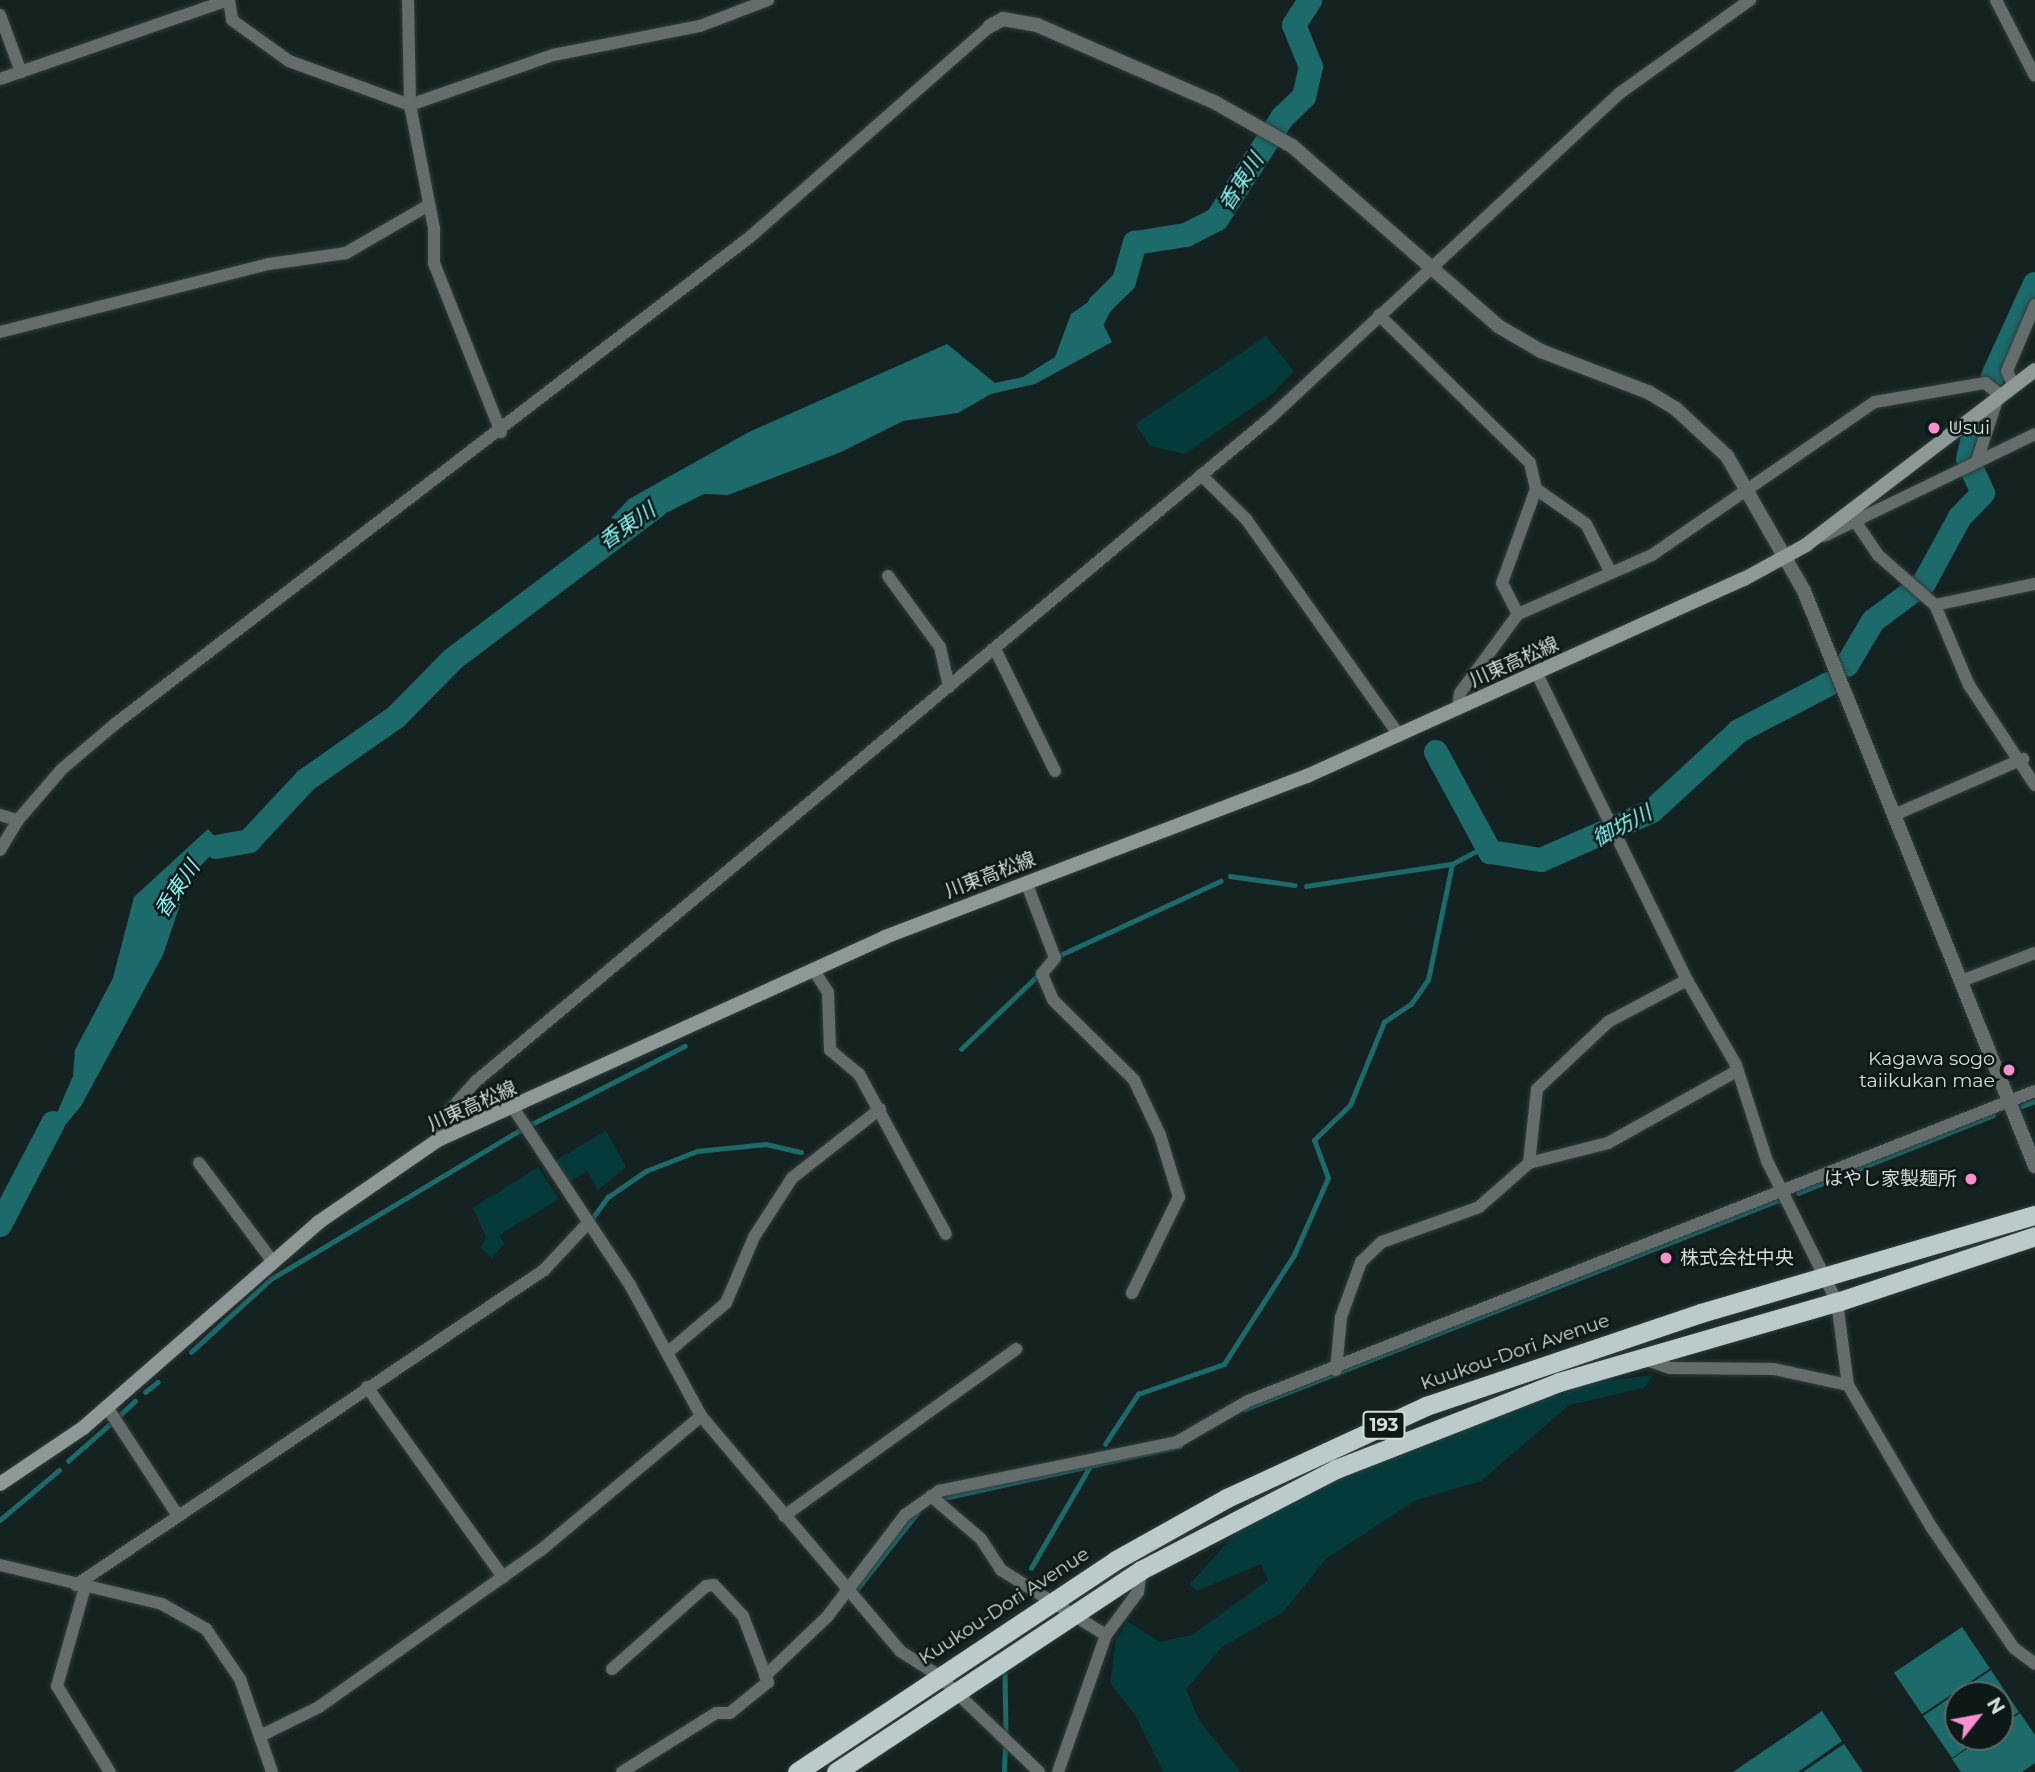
<!DOCTYPE html>
<meta charset="utf-8">
<style>
body{margin:0}
#map{position:relative;width:2035px;height:1772px;overflow:hidden;background:#152222;font-family:Montserrat,"Noto Sans JP",sans-serif}
div>[style]{position:absolute}
[style*='--x']{left:calc(var(--x)*1px);top:calc(var(--y)*1px);width:calc(var(--w)*1px);rotate:calc(var(--a)*1deg)}
.green>*{inset:0;background:#053a3a}
.water>*{inset:0;background:#1d6a6a;transform-origin:0 0}
.stream>*{height:4.5px;margin:-2.25px;padding:0 2.25px;transform-origin:2.25px;border-radius:2.25px;background:#1d6a6a}
.river>*{height:24px;margin:-12px;padding:0 12px;transform-origin:12px;border-radius:12px;background:#1d6a6a}
.roads{filter:drop-shadow(0 0 2px #303c3c) drop-shadow(0 0 2px #303c3c)}
.minor>*{height:12px;margin:-6px;padding:0 6px;transform-origin:6px;border-radius:6px;background:#656c6c}
.tertiary>*{height:14px;margin:-7px;padding:0 7px;transform-origin:7px;border-radius:7px;background:#656c6c}
.secondary>*{height:14px;margin:-7px;padding:0 7px;transform-origin:7px;border-radius:7px;background:#8e9898}
.trunk>*{height:19px;margin:-9.5px;padding:0 9.5px;transform-origin:9.5px;border-radius:9.5px;background:#bbcaca}
.dots>*{width:19px;height:19px;translate:-50% -50%;box-sizing:border-box;border:4px solid #0c1918;border-radius:50%}
span{translate:-50% -50%;white-space:nowrap;text-align:center;line-height:1.15;-webkit-text-stroke:5px #0c1918;paint-order:stroke}
.shield-label span{padding:2px 5px;background:#0c1918;border:2px solid;border-radius:5px;-webkit-text-stroke-width:0}
.shield-label{font-size:18px;color:#d4dddc;font-weight:700}
.poi-label{font-size:19px;color:#d4dddc}
.left{translate:0 -50%;text-align:left}
.right{translate:-100% -50%;text-align:right}
.street-label{font-size:19px;color:#d4dddc}
.water-label{font-size:21px;color:#87f5f4;font-style:italic}
.north{position:absolute;left:1944px;top:1681px;width:70px;height:70px;box-sizing:border-box;background:#0c1918;border:2px solid #5c6766;border-radius:50%;rotate:59deg;font-size:19px;font-weight:700;line-height:28px;text-align:center;color:#d4dddc}
.north::after{content:'';display:block;margin:auto;width:24px;height:32px;background:#f790cd;clip-path:polygon(50% 0,100% 100%,50% 72%,0 100%)}
</style>
<div id="map">
<div class="green">
<i style="clip-path:polygon(1266px 336px,1294px 371px,1273px 393px,1185px 454px,1150px 446px,1135px 424px)"></i>
<i style="clip-path:polygon(606px 1131px,626px 1167px,598px 1190px,587px 1171px,566px 1184px,553px 1162px)"></i>
<i style="clip-path:polygon(538px 1167px,559px 1199px,499px 1235px,504px 1244px,492px 1258px,481px 1248px,486px 1237px,473px 1208px)"></i>
<i style="clip-path:polygon(1653px 1375px,1644px 1388px,1569px 1405px,1481px 1481px,1416px 1500px,1326px 1559px,1283px 1612px,1222px 1647px,1186px 1689px,1200px 1722px,1241px 1772px,1163px 1772px,1134px 1713px,1110px 1683px,1116px 1639px,1128px 1622px,1160px 1642px,1192px 1635px,1268px 1580px,1261px 1564px,1197px 1591px,1190px 1584px,1243px 1525px,1352px 1468px,1570px 1385px)"></i>
</div>
<div class="water">
<i style="clip-path:polygon(1091px 300px,1112px 342px,1035px 384px,991px 394px,958px 413px,903px 421px,841px 452px,728px 495px,704px 494px,640px 526px,611px 518px,629px 499px,749px 432px,947px 344px,995px 383px,1023px 377px,1055px 357px,1071px 314px)"></i>
<i style="clip-path:polygon(208px 829px,223px 845px,246px 837px,254px 845px,239px 855px,209px 857px,189px 878px,163px 955px,81px 1106px,37px 1159px,73px 1076px,75px 1050px,113px 978px,134px 897px)"></i>
<i style="left:1962px;top:1627px;width:50px;height:82px;rotate:56deg"></i>
<i style="clip-path:polygon(1991px 1670px,2019px 1712px,2000px 1725px,2000px 1695px,1958px 1695px,1958px 1737px,1982px 1737px,1952px 1758px,1923px 1716px)"></i>
<i style="clip-path:polygon(1822px 1711px,1842px 1741px,1798px 1772px,1733px 1772px)"></i>
<i style="clip-path:polygon(2020px 1713px,2035px 1735px,2035px 1763px,2022px 1772px,1961px 1772px,1952px 1759px,1985px 1737px,2000px 1737px,2000px 1727px)"></i>
<i style="clip-path:polygon(1844px 1744px,1863px 1772px,1803px 1772px)"></i>
</div>
<div class="stream">
<i style="--x:1230;--y:876;--w:65;--a:8"></i>
<i style="--x:1306;--y:886;--w:148;--a:-8.6"></i>
<i style="--x:1058;--y:956;--w:179;--a:-24.8"></i>
<i style="--x:961;--y:1049;--w:103;--a:-43.8"></i>
<i style="--x:2022;--y:1106;--w:14;--a:-21"></i>
<i style="--x:1798;--y:1193;--w:210;--a:-21.8"></i>
<i style="--x:591;--y:1220;--w:29;--a:-54"></i>
<i style="--x:608;--y:1197;--w:46;--a:-34.4"></i>
<i style="--x:646;--y:1171;--w:55;--a:-21.4"></i>
<i style="--x:697;--y:1151;--w:69;--a:-5.8"></i>
<i style="--x:766;--y:1144;--w:36;--a:13"></i>
<i style="--x:191;--y:1352;--w:108;--a:-42.4"></i>
<i style="--x:271;--y:1279;--w:288;--a:-30.9"></i>
<i style="--x:518;--y:1131;--w:187;--a:-27"></i>
<i style="--x:145;--y:1392;--w:16;--a:-38"></i>
<i style="--x:1245;--y:1409;--w:579;--a:-21.38"></i>
<i style="--x:121;--y:1414;--w:19;--a:-43"></i>
<i style="--x:1105;--y:1444;--w:60;--a:-56.6"></i>
<i style="--x:1138;--y:1394;--w:91;--a:-19.2"></i>
<i style="--x:1224;--y:1364;--w:130;--a:-57.3"></i>
<i style="--x:1294;--y:1255;--w:84;--a:-66.2"></i>
<i style="--x:1328;--y:1178;--w:40;--a:-110.2"></i>
<i style="--x:1314;--y:1140;--w:50;--a:-44.2"></i>
<i style="--x:1350;--y:1105;--w:90;--a:-67.7"></i>
<i style="--x:1384;--y:1022;--w:32;--a:-34"></i>
<i style="--x:1411;--y:1004;--w:29;--a:-55"></i>
<i style="--x:1428;--y:980;--w:118;--a:-78.3"></i>
<i style="--x:1452;--y:864;--w:38;--a:-28"></i>
<i style="--x:68;--y:1461;--w:56;--a:-41.4"></i>
<i style="--x:939;--y:1499;--w:247;--a:-12.4"></i>
<i style="--x:0;--y:1520;--w:77;--a:-40.3"></i>
<i style="--x:1031;--y:1568;--w:116;--a:-59.9"></i>
<i style="--x:857;--y:1589;--w:97;--a:-51.7"></i>
<i style="--x:1019;--y:1600;--w:12;--a:-76"></i>
<i style="--x:1005;--y:1674;--w:60;--a:89"></i>
<i style="--x:1004;--y:1772;--w:23;--a:-88"></i>
</div>
<div class="river">
<i style="--x:1081;--y:344;--w:43;--a:-64"></i>
<i style="--x:1100;--y:305;--w:34;--a:-45"></i>
<i style="--x:1124;--y:281;--w:40;--a:-74"></i>
<i style="--x:1135;--y:243;--w:52;--a:-8.9"></i>
<i style="--x:1186;--y:235;--w:35;--a:-27"></i>
<i style="--x:1217;--y:219;--w:120;--a:-57.2"></i>
<i style="--x:1282;--y:118;--w:30;--a:-44"></i>
<i style="--x:1304;--y:97;--w:31;--a:-77"></i>
<i style="--x:1311;--y:67;--w:45;--a:-112"></i>
<i style="--x:1294;--y:25;--w:30;--a:-57"></i>
<i style="--x:1993;--y:376;--w:101;--a:-65.5"></i>
<i style="--x:1968;--y:459;--w:27;--a:-77"></i>
<i style="--x:1847;--y:665;--w:51;--a:-59.4"></i>
<i style="--x:1873;--y:621;--w:64;--a:-36.7"></i>
<i style="--x:1924;--y:583;--w:75;--a:-61.4"></i>
<i style="--x:1960;--y:517;--w:33;--a:-46"></i>
<i style="--x:1983;--y:493;--w:26;--a:-115"></i>
<i style="--x:1436;--y:752;--w:114;--a:61.6"></i>
<i style="--x:1490;--y:852;--w:52;--a:8.9"></i>
<i style="--x:1541;--y:860;--w:121;--a:-23.8"></i>
<i style="--x:1652;--y:811;--w:118;--a:-42.6"></i>
<i style="--x:1739;--y:731;--w:102;--a:-27.6"></i>
<i style="--x:216;--y:847;--w:34;--a:-10"></i>
<i style="--x:249;--y:841;--w:83;--a:-46.9"></i>
<i style="--x:306;--y:780;--w:110;--a:-35"></i>
<i style="--x:396;--y:717;--w:81;--a:-45.5"></i>
<i style="--x:453;--y:659;--w:254;--a:-37"></i>
<i style="--x:0;--y:1225;--w:115;--a:-62.5"></i>
</div>
<div class="roads">
<div class="minor">
<i style="--x:229;--y:0;--w:20;--a:81"></i>
<i style="--x:232;--y:20;--w:70;--a:35.7"></i>
<i style="--x:289;--y:61;--w:129;--a:20"></i>
<i style="--x:410;--y:105;--w:151;--a:-19.3"></i>
<i style="--x:553;--y:55;--w:150;--a:-11.2"></i>
<i style="--x:700;--y:26;--w:73;--a:-20.9"></i>
<i style="--x:408;--y:0;--w:105;--a:88.9"></i>
<i style="--x:410;--y:105;--w:125;--a:79"></i>
<i style="--x:434;--y:228;--w:35;--a:90"></i>
<i style="--x:434;--y:263;--w:182;--a:68.4"></i>
<i style="--x:1996;--y:0;--w:85;--a:62.8"></i>
<i style="--x:0;--y:15;--w:61;--a:69.8"></i>
<i style="--x:0;--y:79;--w:241;--a:-19.1"></i>
<i style="--x:1379;--y:315;--w:211;--a:44.4"></i>
<i style="--x:1530;--y:463;--w:27;--a:77"></i>
<i style="--x:1536;--y:489;--w:100;--a:109.9"></i>
<i style="--x:1502;--y:583;--w:35;--a:63"></i>
<i style="--x:0;--y:332;--w:277;--a:-14.2"></i>
<i style="--x:269;--y:264;--w:78;--a:-8.1"></i>
<i style="--x:346;--y:253;--w:94;--a:-30.1"></i>
<i style="--x:2013;--y:384;--w:14;--a:-115"></i>
<i style="--x:2007;--y:371;--w:72;--a:-67"></i>
<i style="--x:1201;--y:475;--w:63;--a:44.4"></i>
<i style="--x:1246;--y:519;--w:265;--a:54.7"></i>
<i style="--x:1536;--y:489;--w:61;--a:35"></i>
<i style="--x:1586;--y:524;--w:53;--a:62.9"></i>
<i style="--x:1855;--y:521;--w:41;--a:55.9"></i>
<i style="--x:1878;--y:555;--w:76;--a:41.3"></i>
<i style="--x:1935;--y:605;--w:87;--a:67"></i>
<i style="--x:1969;--y:685;--w:120;--a:56.6"></i>
<i style="--x:1824;--y:536;--w:234;--a:-25.8"></i>
<i style="--x:888;--y:576;--w:88;--a:53.8"></i>
<i style="--x:940;--y:647;--w:41;--a:77.3"></i>
<i style="--x:1935;--y:605;--w:102;--a:-11.9"></i>
<i style="--x:995;--y:649;--w:136;--a:63.8"></i>
<i style="--x:1537;--y:674;--w:341;--a:63.9"></i>
<i style="--x:1687;--y:980;--w:98;--a:60"></i>
<i style="--x:1736;--y:1065;--w:101;--a:72.1"></i>
<i style="--x:1767;--y:1161;--w:157;--a:63.6"></i>
<i style="--x:1837;--y:1302;--w:84;--a:82.5"></i>
<i style="--x:1848;--y:1385;--w:166;--a:59.6"></i>
<i style="--x:1932;--y:1528;--w:145;--a:55.7"></i>
<i style="--x:2014;--y:1648;--w:26;--a:37"></i>
<i style="--x:1458;--y:709;--w:16;--a:-83"></i>
<i style="--x:1460;--y:693;--w:98;--a:-53.7"></i>
<i style="--x:1518;--y:614;--w:146;--a:-23.8"></i>
<i style="--x:1652;--y:555;--w:270;--a:-34.5"></i>
<i style="--x:1875;--y:402;--w:112;--a:-9.8"></i>
<i style="--x:1985;--y:383;--w:18;--a:38"></i>
<i style="--x:1999;--y:394;--w:71;--a:108.2"></i>
<i style="--x:0;--y:815;--w:19;--a:16"></i>
<i style="--x:18;--y:820;--w:67;--a:-49.2"></i>
<i style="--x:62;--y:769;--w:70;--a:-40.3"></i>
<i style="--x:115;--y:724;--w:800;--a:-37.49"></i>
<i style="--x:750;--y:237;--w:320;--a:-41.3"></i>
<i style="--x:1894;--y:815;--w:141;--a:-23.5"></i>
<i style="--x:0;--y:850;--w:35;--a:-59"></i>
<i style="--x:1026;--y:882;--w:81;--a:69.1"></i>
<i style="--x:1055;--y:958;--w:21;--a:129"></i>
<i style="--x:1042;--y:974;--w:28;--a:67"></i>
<i style="--x:1053;--y:1000;--w:114;--a:44.6"></i>
<i style="--x:1134;--y:1080;--w:61;--a:64.7"></i>
<i style="--x:1160;--y:1135;--w:65;--a:73"></i>
<i style="--x:1179;--y:1197;--w:107;--a:116.1"></i>
<i style="--x:813;--y:969;--w:27;--a:57"></i>
<i style="--x:828;--y:992;--w:58;--a:88"></i>
<i style="--x:830;--y:1050;--w:38;--a:40"></i>
<i style="--x:859;--y:1074;--w:182;--a:61.5"></i>
<i style="--x:1961;--y:981;--w:79;--a:-20.7"></i>
<i style="--x:514;--y:1109;--w:211;--a:56.6"></i>
<i style="--x:630;--y:1285;--w:149;--a:61.5"></i>
<i style="--x:701;--y:1416;--w:308;--a:49.7"></i>
<i style="--x:900;--y:1651;--w:45;--a:32.3"></i>
<i style="--x:938;--y:1675;--w:140;--a:43.8"></i>
<i style="--x:438;--y:1140;--w:32;--a:-68"></i>
<i style="--x:450;--y:1110;--w:38;--a:-48"></i>
<i style="--x:475;--y:1082;--w:1036;--a:-39.87"></i>
<i style="--x:1270;--y:418;--w:478;--a:-42.9"></i>
<i style="--x:1620;--y:93;--w:160;--a:-35.6"></i>
<i style="--x:199;--y:1163;--w:124;--a:53.2"></i>
<i style="--x:1529;--y:1163;--w:81;--a:-14.2"></i>
<i style="--x:1608;--y:1143;--w:148;--a:-29.2"></i>
<i style="--x:667;--y:1353;--w:77;--a:-40.3"></i>
<i style="--x:726;--y:1303;--w:72;--a:-67"></i>
<i style="--x:754;--y:1237;--w:70;--a:-57.2"></i>
<i style="--x:792;--y:1178;--w:112;--a:-38.1"></i>
<i style="--x:1641;--y:1358;--w:31;--a:19"></i>
<i style="--x:1670;--y:1368;--w:104;--a:0.6"></i>
<i style="--x:1774;--y:1369;--w:76;--a:12.2"></i>
<i style="--x:1336;--y:1370;--w:53;--a:-84.6"></i>
<i style="--x:1341;--y:1317;--w:59;--a:-70"></i>
<i style="--x:1361;--y:1262;--w:29;--a:-44"></i>
<i style="--x:1382;--y:1242;--w:103;--a:-19.8"></i>
<i style="--x:1479;--y:1207;--w:67;--a:-41.3"></i>
<i style="--x:1529;--y:1163;--w:74;--a:-83.8"></i>
<i style="--x:1537;--y:1089;--w:98;--a:-43.3"></i>
<i style="--x:1608;--y:1022;--w:89;--a:-28"></i>
<i style="--x:367;--y:1387;--w:234;--a:54.4"></i>
<i style="--x:107;--y:1407;--w:130;--a:56.9"></i>
<i style="--x:931;--y:1496;--w:66;--a:40.7"></i>
<i style="--x:981;--y:1539;--w:37;--a:57"></i>
<i style="--x:1001;--y:1570;--w:123;--a:31.8"></i>
<i style="--x:784;--y:1516;--w:286;--a:-35.7"></i>
<i style="--x:0;--y:1565;--w:167;--a:13.5"></i>
<i style="--x:162;--y:1604;--w:51;--a:29.6"></i>
<i style="--x:206;--y:1629;--w:60;--a:55.8"></i>
<i style="--x:240;--y:1679;--w:98;--a:71"></i>
<i style="--x:76;--y:1585;--w:564;--a:-33.94"></i>
<i style="--x:544;--y:1270;--w:63;--a:-46.9"></i>
<i style="--x:85;--y:1587;--w:103;--a:105.8"></i>
<i style="--x:57;--y:1686;--w:101;--a:58.4"></i>
<i style="--x:612;--y:1669;--w:125;--a:-41.4"></i>
<i style="--x:706;--y:1586;--w:8;--a:-7"></i>
<i style="--x:714;--y:1585;--w:42;--a:46.9"></i>
<i style="--x:743;--y:1616;--w:71;--a:69.3"></i>
<i style="--x:768;--y:1682;--w:49;--a:140.8"></i>
<i style="--x:730;--y:1713;--w:14;--a:180"></i>
<i style="--x:716;--y:1713;--w:111;--a:147.9"></i>
<i style="--x:765;--y:1676;--w:86;--a:-43.6"></i>
<i style="--x:827;--y:1617;--w:128;--a:-52.6"></i>
<i style="--x:905;--y:1515;--w:42;--a:-35.2"></i>
<i style="--x:939;--y:1491;--w:243;--a:-11.6"></i>
<i style="--x:1177;--y:1442;--w:82;--a:-30"></i>
<i style="--x:1248;--y:1401;--w:846;--a:-21.5"></i>
<i style="--x:260;--y:1736;--w:66;--a:-26.2"></i>
<i style="--x:319;--y:1707;--w:272;--a:-35.3"></i>
<i style="--x:541;--y:1550;--w:209;--a:-39.9"></i>
<i style="--x:1058;--y:1772;--w:145;--a:-70.7"></i>
<i style="--x:1106;--y:1635;--w:54;--a:-53.3"></i>
<i style="--x:1138;--y:1592;--w:22;--a:-82"></i>
</div>
<div class="tertiary">
<i style="--x:990;--y:26;--w:15;--a:-28"></i>
<i style="--x:1003;--y:19;--w:35;--a:10"></i>
<i style="--x:1037;--y:25;--w:195;--a:23.5"></i>
<i style="--x:1216;--y:103;--w:87;--a:29.5"></i>
<i style="--x:1292;--y:146;--w:274;--a:41.1"></i>
<i style="--x:1498;--y:326;--w:50;--a:30.2"></i>
<i style="--x:1541;--y:351;--w:115;--a:21"></i>
<i style="--x:1648;--y:392;--w:33;--a:31"></i>
<i style="--x:1676;--y:409;--w:69;--a:42.7"></i>
<i style="--x:1727;--y:456;--w:155;--a:60.3"></i>
<i style="--x:1804;--y:591;--w:620;--a:68.11"></i>
</div>
<div class="secondary">
<i style="--x:0;--y:1484;--w:100;--a:-34"></i>
<i style="--x:83;--y:1428;--w:313;--a:-41.1"></i>
<i style="--x:319;--y:1222;--w:145;--a:-34.6"></i>
<i style="--x:438;--y:1140;--w:491;--a:-24.4"></i>
<i style="--x:885;--y:937;--w:452;--a:-20.9"></i>
<i style="--x:1307;--y:776;--w:479;--a:-24.3"></i>
<i style="--x:1744;--y:579;--w:71;--a:-28.7"></i>
<i style="--x:1806;--y:545;--w:288;--a:-37.4"></i>
</div>
<div class="trunk">
<i style="--x:797;--y:1772;--w:383;--a:-33.6"></i>
<i style="--x:1116;--y:1560;--w:127;--a:-29.2"></i>
<i style="--x:1227;--y:1498;--w:219;--a:-24.8"></i>
<i style="--x:1426;--y:1406;--w:290;--a:-18.7"></i>
<i style="--x:1701;--y:1313;--w:348;--a:-16.4"></i>
<i style="--x:836;--y:1772;--w:366;--a:-33.5"></i>
<i style="--x:1141;--y:1570;--w:220;--a:-27.4"></i>
<i style="--x:1336;--y:1469;--w:239;--a:-21.3"></i>
<i style="--x:1559;--y:1382;--w:289;--a:-16.1"></i>
<i style="--x:1837;--y:1302;--w:209;--a:-18.4"></i>
</div>
</div>
<div class="dots">
<i style="left:1934px;top:428px;background:#f790cd"></i>
<i style="left:2009px;top:1070px;background:#f790cd"></i>
<i style="left:1971px;top:1179px;background:#f790cd"></i>
<i style="left:1666px;top:1258px;background:#f790cd"></i>
</div>
<div class="shield-label">
<span style="left:1384px;top:1425px">193</span>
</div>
<div class="poi-label">
<span class="left" style="left:1948px;top:428px">Usui</span>
<span class="right" style="left:1995px;top:1070px">Kagawa sogo<br>taiikukan mae</span>
<span class="right" style="left:1957px;top:1179px">はやし家製麺所</span>
<span class="left" style="left:1680px;top:1258px">株式会社中央</span>
</div>
<div class="street-label">
<span style="left:1514px;top:662px;rotate:-24deg">川東高松線</span>
<span style="left:990px;top:875px;rotate:-21deg">川東高松線</span>
<span style="left:472px;top:1106px;rotate:-24deg">川東高松線</span>
<span style="left:1515px;top:1352px;rotate:-19deg">Kuukou-Dori Avenue</span>
<span style="left:1004px;top:1606px;rotate:-33deg">Kuukou-Dori Avenue</span>
</div>
<div class="water-label">
<span style="left:1241px;top:182px;rotate:-57deg">香東川</span>
<span style="left:627px;top:526px;rotate:-35deg">香東川</span>
<span style="left:1622px;top:826px;rotate:-28deg">御坊川</span>
<span style="left:177px;top:889px;rotate:-56deg">香東川</span>
</div>
<div class="north">N</div>
</div>
